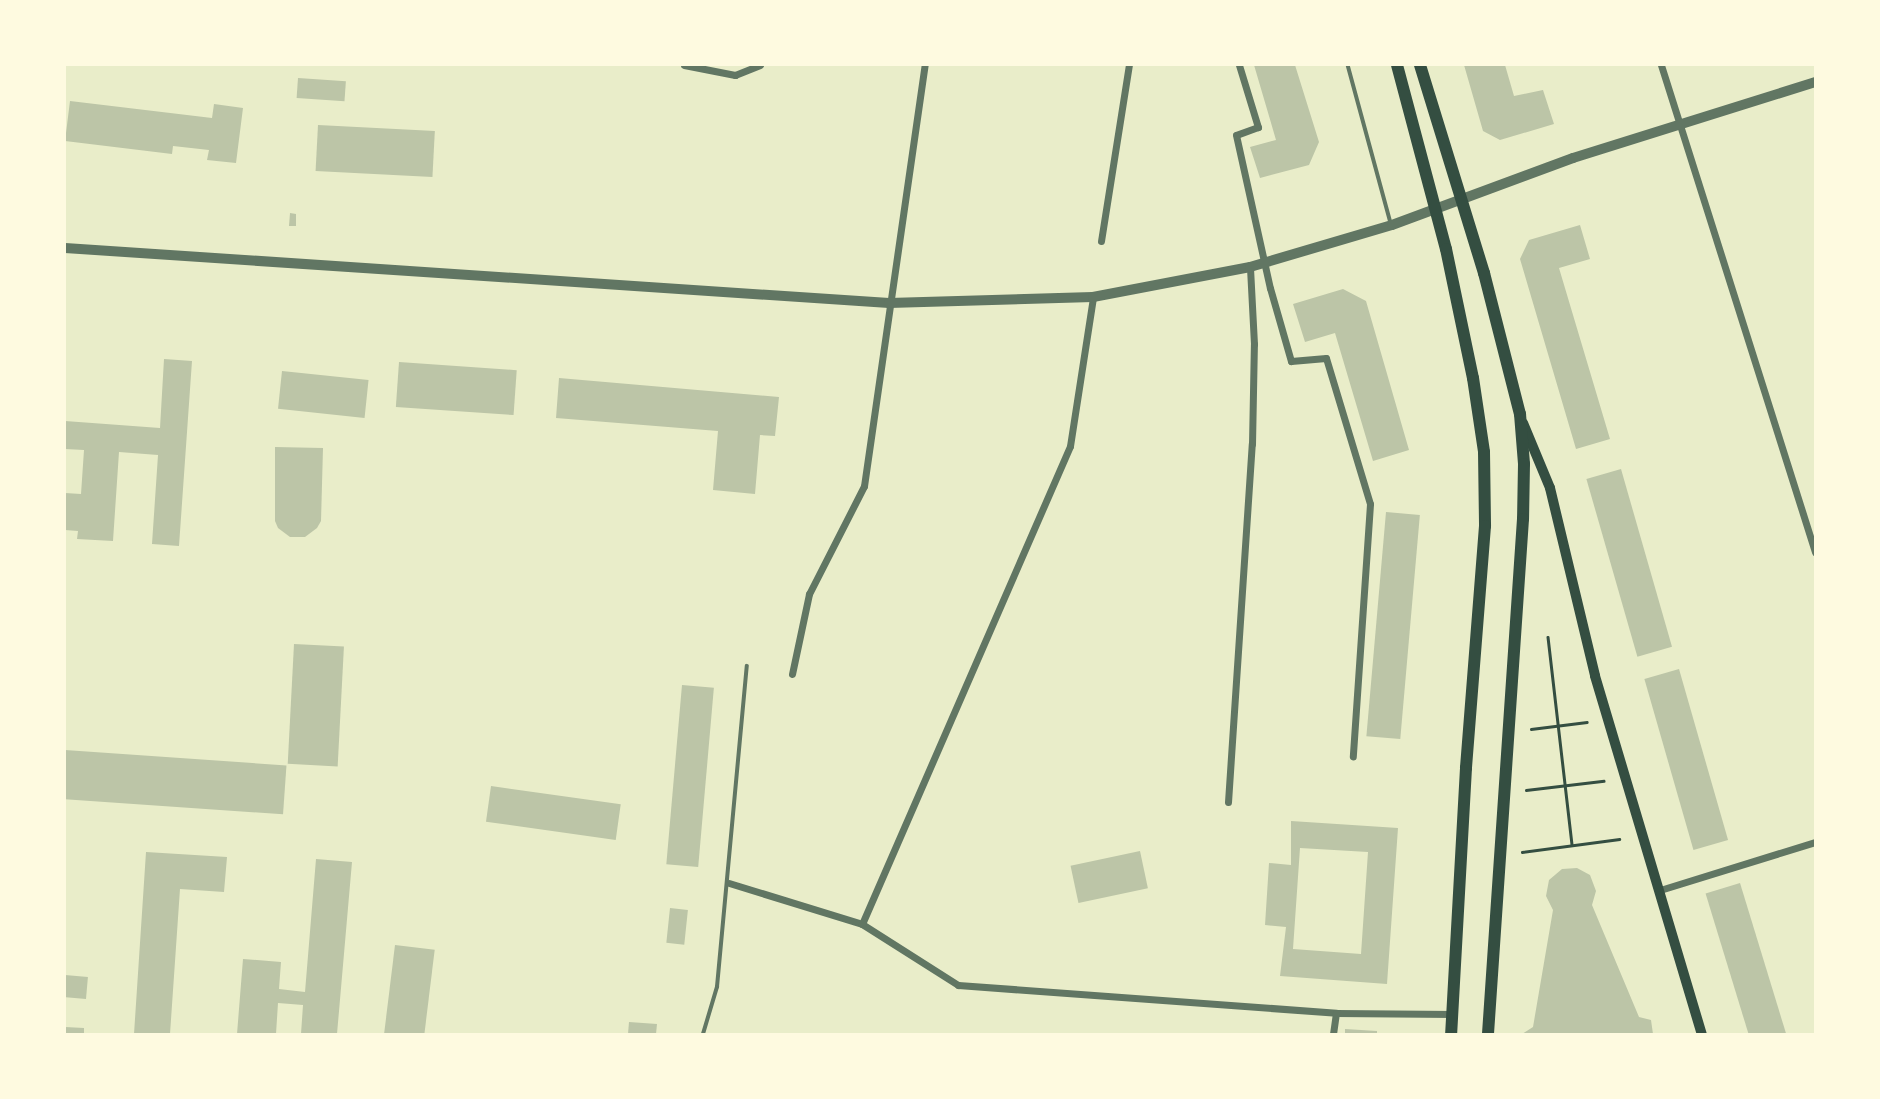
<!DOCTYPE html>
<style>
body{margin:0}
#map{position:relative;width:1880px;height:1099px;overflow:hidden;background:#e9edc9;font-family:Barlow,sans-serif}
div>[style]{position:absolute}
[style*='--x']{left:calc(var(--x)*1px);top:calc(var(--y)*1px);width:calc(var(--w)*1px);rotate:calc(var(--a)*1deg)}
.building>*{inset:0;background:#bcc5a7;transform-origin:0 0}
.path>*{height:2.5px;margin:-1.25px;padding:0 1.25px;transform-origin:1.25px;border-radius:1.25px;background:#344e41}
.service>*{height:3.5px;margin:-1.75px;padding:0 1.75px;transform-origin:1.75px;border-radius:1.75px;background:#617663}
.minor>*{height:7px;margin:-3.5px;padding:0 3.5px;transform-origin:3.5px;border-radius:3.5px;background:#617663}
.tertiary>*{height:10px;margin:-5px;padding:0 5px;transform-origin:5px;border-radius:5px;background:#617663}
.secondary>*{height:10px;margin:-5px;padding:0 5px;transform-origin:5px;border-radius:5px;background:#344e41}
.primary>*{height:12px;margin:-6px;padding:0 6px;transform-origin:6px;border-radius:6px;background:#344e41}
span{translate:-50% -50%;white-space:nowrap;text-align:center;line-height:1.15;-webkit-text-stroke:5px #fefae0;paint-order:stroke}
.frame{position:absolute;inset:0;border:66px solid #fefae0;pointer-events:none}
</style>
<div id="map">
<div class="building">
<i style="clip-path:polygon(1254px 65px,1295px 65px,1319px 142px,1309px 165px,1260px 178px,1250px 147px,1276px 140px)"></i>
<i style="clip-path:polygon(1464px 65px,1505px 65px,1514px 96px,1543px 90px,1554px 124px,1500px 140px,1483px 131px)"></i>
<i style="left:298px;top:78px;width:48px;height:20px;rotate:4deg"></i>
<i style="clip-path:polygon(70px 101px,212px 118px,214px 104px,243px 108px,236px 163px,207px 160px,209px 150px,173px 146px,172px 154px,65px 141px)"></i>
<i style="left:318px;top:125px;width:117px;height:46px;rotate:3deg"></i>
<i style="clip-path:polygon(290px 213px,296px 214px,296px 226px,289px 226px)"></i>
<i style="clip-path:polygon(1580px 225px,1590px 259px,1559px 268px,1610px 439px,1576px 449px,1520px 259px,1529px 240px)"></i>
<i style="clip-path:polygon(1343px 289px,1366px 301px,1409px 450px,1373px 461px,1335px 333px,1305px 342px,1293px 304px)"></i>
<i style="clip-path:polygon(164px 359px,192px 361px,179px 546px,152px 544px,158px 455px,119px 452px,113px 541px,77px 539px,78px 531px,65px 530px,65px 493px,81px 494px,84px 450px,65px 449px,65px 421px,160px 428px)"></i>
<i style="left:399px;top:362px;width:118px;height:45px;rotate:4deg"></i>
<i style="left:282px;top:371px;width:87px;height:38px;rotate:6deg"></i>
<i style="clip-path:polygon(559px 378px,779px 397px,775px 436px,760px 435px,755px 494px,713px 490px,718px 431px,556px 418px)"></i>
<i style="clip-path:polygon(275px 447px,323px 448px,321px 521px,317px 528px,305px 537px,290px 537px,278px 528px,275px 521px)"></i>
<i style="left:1621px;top:469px;width:185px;height:36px;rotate:74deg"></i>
<i style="left:1386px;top:512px;width:34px;height:225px;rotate:5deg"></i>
<i style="left:294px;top:644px;width:50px;height:120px;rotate:3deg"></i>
<i style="left:1679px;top:669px;width:178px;height:36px;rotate:74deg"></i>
<i style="left:682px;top:685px;width:32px;height:180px;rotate:5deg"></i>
<i style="left:65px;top:750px;width:222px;height:49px;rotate:4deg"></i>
<i style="left:491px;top:786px;width:131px;height:36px;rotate:8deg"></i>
<i style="clip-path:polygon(evenodd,1291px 821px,1398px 828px,1387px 984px,1280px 976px,1286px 927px,1265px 925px,1269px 863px,1291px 865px,1291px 821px,1300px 848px,1368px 852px,1361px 954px,1293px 949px,1300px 848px)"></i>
<i style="left:1140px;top:851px;width:38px;height:71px;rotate:78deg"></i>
<i style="clip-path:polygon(146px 852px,227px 857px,224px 892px,180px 889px,170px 1034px,134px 1034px)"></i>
<i style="clip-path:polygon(316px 859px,352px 862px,337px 1034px,301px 1034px,303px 1005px,278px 1003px,276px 1034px,237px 1034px,243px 959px,281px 962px,279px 989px,305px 992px)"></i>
<i style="clip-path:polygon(1577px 868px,1590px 875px,1596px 891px,1592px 905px,1639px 1017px,1651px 1020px,1653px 1034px,1522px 1034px,1533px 1027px,1553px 910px,1546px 896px,1549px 880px,1562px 869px)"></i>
<i style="left:1740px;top:883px;width:158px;height:36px;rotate:73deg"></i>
<i style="left:670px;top:908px;width:18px;height:35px;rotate:6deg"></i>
<i style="left:395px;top:945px;width:40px;height:90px;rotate:7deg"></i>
<i style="left:65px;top:975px;width:23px;height:22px;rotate:5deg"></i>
<i style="clip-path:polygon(629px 1022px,657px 1024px,656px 1034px,628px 1034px)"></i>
<i style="clip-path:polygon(65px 1027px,84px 1028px,84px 1034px,65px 1034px)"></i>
<i style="clip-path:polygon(1345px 1029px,1377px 1031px,1377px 1034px,1345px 1034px)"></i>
</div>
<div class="path">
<i style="--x:1548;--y:637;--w:209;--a:83.4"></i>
<i style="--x:1531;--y:729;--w:56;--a:-7.1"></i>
<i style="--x:1526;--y:790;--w:78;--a:-6.7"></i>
<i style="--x:1522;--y:852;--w:98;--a:-7.6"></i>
</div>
<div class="service">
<i style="--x:1348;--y:65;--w:164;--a:74.8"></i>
<i style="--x:703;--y:1034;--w:49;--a:-73.4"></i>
<i style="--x:717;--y:987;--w:322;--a:-84.7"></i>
</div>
<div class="minor">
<i style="--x:684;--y:65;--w:52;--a:11.1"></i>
<i style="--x:735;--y:75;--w:27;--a:-22"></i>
<i style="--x:1239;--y:65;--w:65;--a:73"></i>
<i style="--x:1258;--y:127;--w:23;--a:160"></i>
<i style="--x:1236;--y:135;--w:157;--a:77.5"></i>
<i style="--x:1270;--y:288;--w:76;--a:74"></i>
<i style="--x:1291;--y:361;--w:35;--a:-5"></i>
<i style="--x:1326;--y:358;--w:152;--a:73.2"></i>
<i style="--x:1370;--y:504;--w:253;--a:93.9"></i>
<i style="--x:1661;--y:65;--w:511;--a:72.45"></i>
<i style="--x:1101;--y:241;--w:178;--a:-81"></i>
<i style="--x:792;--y:674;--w:82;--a:-78"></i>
<i style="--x:809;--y:594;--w:121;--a:-63"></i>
<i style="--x:864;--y:486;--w:425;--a:-81.8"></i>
<i style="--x:1228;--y:802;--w:359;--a:-86.2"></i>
<i style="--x:1252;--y:444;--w:100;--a:-88.9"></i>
<i style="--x:1254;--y:344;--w:77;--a:-93"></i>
<i style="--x:729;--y:883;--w:139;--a:17.1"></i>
<i style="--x:862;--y:924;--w:114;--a:32.4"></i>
<i style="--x:958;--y:985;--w:379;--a:4.2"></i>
<i style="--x:1336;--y:1013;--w:117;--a:0.5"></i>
<i style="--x:1660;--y:890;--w:162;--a:-17.2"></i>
<i style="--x:862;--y:924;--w:521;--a:-66.48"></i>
<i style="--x:1070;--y:446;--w:151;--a:-81.2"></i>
<i style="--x:1333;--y:1034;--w:21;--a:-82"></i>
</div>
<div class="tertiary">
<i style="--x:65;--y:248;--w:826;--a:3.82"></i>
<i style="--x:889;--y:303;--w:204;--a:-1.7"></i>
<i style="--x:1093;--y:297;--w:160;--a:-10.8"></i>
<i style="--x:1250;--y:267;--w:148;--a:-16.5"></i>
<i style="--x:1392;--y:225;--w:193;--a:-20.3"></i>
<i style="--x:1573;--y:158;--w:254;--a:-17.4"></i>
</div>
<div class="secondary">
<i style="--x:1523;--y:423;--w:70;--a:67.4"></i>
<i style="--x:1550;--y:488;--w:193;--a:76.5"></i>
<i style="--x:1595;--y:676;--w:374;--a:73.4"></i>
</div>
<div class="primary">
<i style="--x:1397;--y:65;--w:190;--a:75.1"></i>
<i style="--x:1446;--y:249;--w:132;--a:78.2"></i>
<i style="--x:1473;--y:378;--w:75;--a:81.5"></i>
<i style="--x:1484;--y:452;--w:74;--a:89.2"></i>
<i style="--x:1485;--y:526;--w:243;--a:94.5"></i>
<i style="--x:1466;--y:768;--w:266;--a:93.2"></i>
<i style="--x:1420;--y:65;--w:218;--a:72.9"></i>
<i style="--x:1484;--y:273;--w:146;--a:75.7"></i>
<i style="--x:1520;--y:414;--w:50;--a:85.4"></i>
<i style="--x:1524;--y:464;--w:55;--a:91"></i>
<i style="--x:1523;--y:519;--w:516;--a:93.89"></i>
</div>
<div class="frame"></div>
</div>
